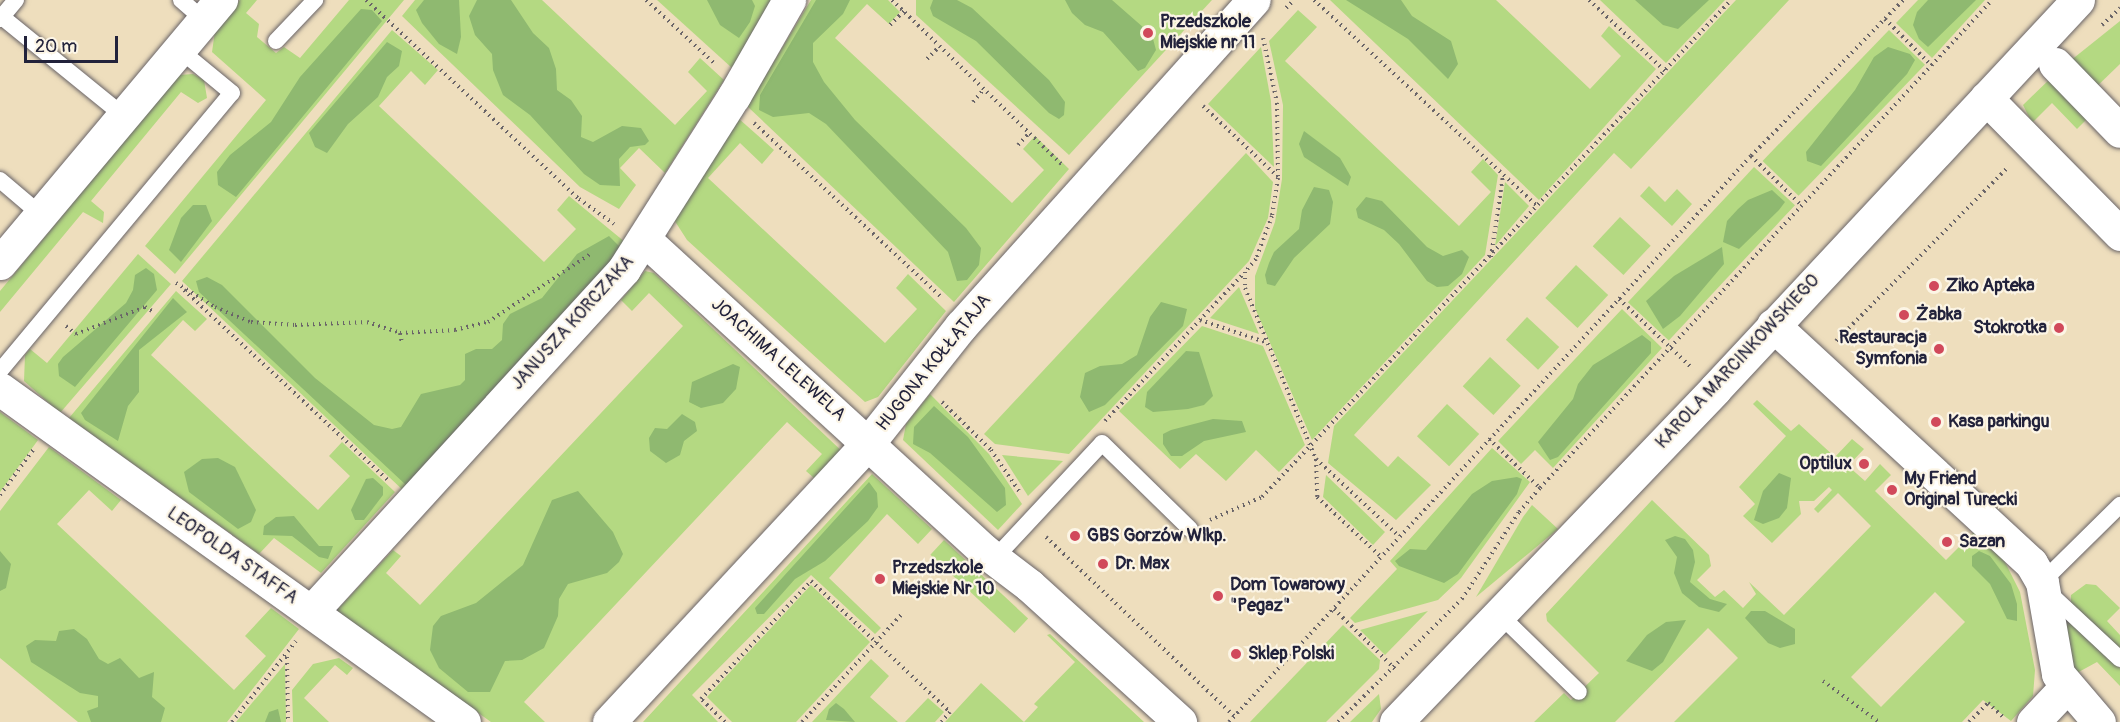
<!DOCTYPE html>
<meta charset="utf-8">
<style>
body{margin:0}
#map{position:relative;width:2120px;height:722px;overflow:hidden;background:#eedebd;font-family:Pangolin,sans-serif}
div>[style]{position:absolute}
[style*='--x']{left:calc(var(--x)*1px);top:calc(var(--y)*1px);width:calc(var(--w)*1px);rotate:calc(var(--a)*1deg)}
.green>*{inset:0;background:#b4d982;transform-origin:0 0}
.forest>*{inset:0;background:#8fb970}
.path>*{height:4px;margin-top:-2px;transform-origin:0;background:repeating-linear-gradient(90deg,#696468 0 1.5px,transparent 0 6px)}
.roads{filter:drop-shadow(0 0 2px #696468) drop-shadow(0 0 2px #696468)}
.lane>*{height:16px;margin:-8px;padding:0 8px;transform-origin:8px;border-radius:8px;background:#fff}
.street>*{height:33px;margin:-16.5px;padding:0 16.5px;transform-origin:16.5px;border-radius:16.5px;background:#fff}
.dots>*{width:16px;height:16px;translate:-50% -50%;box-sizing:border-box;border:3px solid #fcf5e5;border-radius:50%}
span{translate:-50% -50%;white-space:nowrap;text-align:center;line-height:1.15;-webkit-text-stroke:4.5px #fcf5e5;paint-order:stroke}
.poi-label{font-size:18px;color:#22223b;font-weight:700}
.left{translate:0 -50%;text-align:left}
.right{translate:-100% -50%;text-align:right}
.street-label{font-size:18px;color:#22223b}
.scale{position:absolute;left:24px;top:36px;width:94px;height:27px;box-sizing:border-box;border:3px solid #22223b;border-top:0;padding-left:8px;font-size:18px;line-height:21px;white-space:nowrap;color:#22223b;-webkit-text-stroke:4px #fcf5e5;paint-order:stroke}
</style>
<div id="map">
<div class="green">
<i style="clip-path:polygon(240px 0,257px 0,246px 13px,259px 24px,257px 37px,276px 53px,284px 47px,300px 58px,349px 0,404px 0,175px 274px,145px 246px,266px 100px,212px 52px,215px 31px)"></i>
<i style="clip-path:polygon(415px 0,542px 0,675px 125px,707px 91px,688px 72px,700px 58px,724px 80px,665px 173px,639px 148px,620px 168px,636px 185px,619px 209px,580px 187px,402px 16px)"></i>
<i style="clip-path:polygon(657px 0,771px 0,732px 68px)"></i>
<i style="clip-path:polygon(811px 0,888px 0,900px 12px,889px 24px,867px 4px,835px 38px,1012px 203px,1044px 170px,1023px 149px,1035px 136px,1069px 169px,954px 302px,747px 106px)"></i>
<i style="clip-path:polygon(916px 0,1212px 0,1069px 155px,916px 15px)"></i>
<i style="clip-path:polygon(1330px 0,1496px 0,1590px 89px,1621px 56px,1601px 36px,1609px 26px,1656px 69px,1539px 200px)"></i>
<i style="clip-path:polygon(1600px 0,1725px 0,1666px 63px)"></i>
<i style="clip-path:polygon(1736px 0,1789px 0,1631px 169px,1614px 153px,1354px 435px,1388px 467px,1398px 456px,1431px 485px,1396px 520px,1328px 463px,1334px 426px)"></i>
<i style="clip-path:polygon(1918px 0,1985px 0,1932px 58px,1896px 23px)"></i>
<i style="clip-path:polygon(1298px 10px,1317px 27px,1285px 61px,1459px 226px,1491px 192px,1471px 172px,1483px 159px,1498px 175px,1485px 255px,1312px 440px,1255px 308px,1255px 276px,1275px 222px,1282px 179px,1283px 105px,1269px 41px)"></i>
<i style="clip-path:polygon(2120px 21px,2120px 64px,2091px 92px,2065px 65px)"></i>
<i style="clip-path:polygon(392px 30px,438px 70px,425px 85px,411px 71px,379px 106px,544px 262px,576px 229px,557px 210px,569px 196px,631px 247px,407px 494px,182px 281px)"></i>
<i style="left:1889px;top:30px;width:50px;height:182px;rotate:44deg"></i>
<i style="clip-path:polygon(1261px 47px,1271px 101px,1274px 167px,1208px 104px)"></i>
<i style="clip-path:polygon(193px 74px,204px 80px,207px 98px,198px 103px,181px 92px,91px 201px,104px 212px,103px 223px,83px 212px,0 312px,0 291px,179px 75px)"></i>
<i style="clip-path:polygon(2055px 74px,2093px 113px,2077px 129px,2052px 103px,2032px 123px,2023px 105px)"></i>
<i style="clip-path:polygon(738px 118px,774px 150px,762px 164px,740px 143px,708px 178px,885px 343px,917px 309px,896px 288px,908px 274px,946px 311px,878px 397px,865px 402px,687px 240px,671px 215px)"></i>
<i style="clip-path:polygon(1246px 153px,1273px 182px,1268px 218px,1249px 261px,1069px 454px,995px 444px,984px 434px)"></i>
<i style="left:1754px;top:167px;width:56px;height:185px;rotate:43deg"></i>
<i style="clip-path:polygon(1505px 182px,1529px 206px,1495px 246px)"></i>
<i style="clip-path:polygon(1649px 186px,1665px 202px,1677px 189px,1692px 204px,1672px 226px,1640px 196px)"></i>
<i style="left:1620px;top:217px;width:42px;height:40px;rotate:43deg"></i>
<i style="clip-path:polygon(138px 254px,171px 284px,60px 413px,24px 381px,25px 355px,30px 349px,47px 363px)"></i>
<i style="left:1576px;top:265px;width:44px;height:45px;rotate:43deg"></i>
<i style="clip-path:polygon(645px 271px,654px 273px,847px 456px,823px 486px,806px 471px,822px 454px,787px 422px,524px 702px,545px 722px,491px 722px,336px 611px,393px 550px,401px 556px,386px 573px,420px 605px,683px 326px,649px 293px,632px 311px,621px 300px)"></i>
<i style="clip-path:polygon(1239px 287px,1259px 334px,1210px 318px)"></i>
<i style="clip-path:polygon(176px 291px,207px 319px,195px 331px,183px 320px,151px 355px,318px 510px,350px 476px,329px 456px,342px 442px,395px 492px,321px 573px,274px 538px,259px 554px,69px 418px)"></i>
<i style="clip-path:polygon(1622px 309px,1662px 348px,1553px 468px,1535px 450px,1521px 464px,1498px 441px)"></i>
<i style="left:1527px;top:317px;width:44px;height:31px;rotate:43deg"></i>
<i style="clip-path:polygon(1202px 326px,1263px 346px,1305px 445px,1279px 472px,1256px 450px,1226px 481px,1196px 454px,1180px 469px,1119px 411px)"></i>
<i style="left:1490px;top:357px;width:42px;height:40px;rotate:43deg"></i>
<i style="clip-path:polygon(930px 394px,989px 454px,1022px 504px,998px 530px,903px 440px,906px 424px)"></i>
<i style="clip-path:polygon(evenodd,1757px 400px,1791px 431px,1799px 424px,1835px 457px,1852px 439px,1864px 449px,1848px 466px,1865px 481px,1880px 464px,1891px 475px,1875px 491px,1946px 560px,1975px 531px,2004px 560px,2020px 592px,2035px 670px,2033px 696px,2011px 721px,1983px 700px,1962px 722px,1674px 722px,1738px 658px,1708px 628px,1615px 722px,1534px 722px,1564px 693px,1571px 700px,1599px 673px,1547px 621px,1546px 614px,1652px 500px,1709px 555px,1711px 566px,1697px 580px,1715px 597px,1724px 590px,1743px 608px,1756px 594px,1749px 582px,1784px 615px,1871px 526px,1838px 493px,1818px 513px,1814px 509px,1832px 490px,1829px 487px,1814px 501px,1799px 501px,1801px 514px,1772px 543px,1743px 516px,1755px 504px,1739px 487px,1786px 436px,1753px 404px,1757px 400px,1935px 592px,1965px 622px,1881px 707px,1851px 677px,1935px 592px)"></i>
<i style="left:1447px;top:404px;width:44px;height:44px;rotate:43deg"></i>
<i style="clip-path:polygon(0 412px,38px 440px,0 492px)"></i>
<i style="clip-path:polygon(49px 447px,121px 500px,112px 511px,89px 490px,57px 524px,234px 690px,266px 656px,245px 636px,271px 608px,299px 629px,227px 722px,78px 722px,0 658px,0 511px)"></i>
<i style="clip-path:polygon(1492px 448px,1530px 482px,1461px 578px,1438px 600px,1355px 623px,1350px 618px,1397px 569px,1390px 561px)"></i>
<i style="clip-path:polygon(1002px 455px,1063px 461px,1028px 496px)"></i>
<i style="clip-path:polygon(872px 474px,932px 529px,918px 544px,887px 514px,829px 578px,881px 628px,875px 634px,811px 575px,692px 695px,718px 722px,643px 722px)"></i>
<i style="clip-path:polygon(1326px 475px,1385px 532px,1373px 545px,1323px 497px)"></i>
<i style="clip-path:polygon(1532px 505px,1558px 529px,1476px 597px,1523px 517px)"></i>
<i style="left:944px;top:540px;width:115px;height:20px;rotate:43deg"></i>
<i style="clip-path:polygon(2086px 584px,2096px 585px,2120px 608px,2107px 621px,2120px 635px,2120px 650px,2071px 604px,2071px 595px)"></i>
<i style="clip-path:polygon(811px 585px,870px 642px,796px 722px,732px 722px,707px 697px)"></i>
<i style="clip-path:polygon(2058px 610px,2120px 668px,2120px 686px,2097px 662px,2075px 674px,2064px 654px)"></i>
<i style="clip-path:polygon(1428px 611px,1385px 655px,1360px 630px)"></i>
<i style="clip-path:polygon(1343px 625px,1380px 660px,1379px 669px,1326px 722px,1250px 722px)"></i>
<i style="clip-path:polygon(1050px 634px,1144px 722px,945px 722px,981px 683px,1024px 722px,1038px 707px,1034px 704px,1075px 662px,1047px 635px)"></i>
<i style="clip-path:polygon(339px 658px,353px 668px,347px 675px,335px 665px,304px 698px,329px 722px,293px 722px,292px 690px,313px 664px)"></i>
<i style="clip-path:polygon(871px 659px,889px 676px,870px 697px,898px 722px,812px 722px)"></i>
<i style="clip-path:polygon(285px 664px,286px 722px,236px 722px)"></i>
<i style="clip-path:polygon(1379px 694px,1381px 709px,1372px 722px,1350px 722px)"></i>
<i style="clip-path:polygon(928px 698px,944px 712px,935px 722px,905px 722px)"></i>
</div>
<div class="forest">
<i style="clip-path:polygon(424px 0,459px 0,461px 37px,457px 54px,439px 44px,422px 23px,416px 10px)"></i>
<i style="clip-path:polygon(477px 0,511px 0,533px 33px,549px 48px,556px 69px,557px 90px,571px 100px,582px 116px,581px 137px,593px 142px,622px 126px,641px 128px,649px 141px,645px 145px,630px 147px,619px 159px,620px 186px,600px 185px,584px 174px,530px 115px,503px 95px,493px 70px,492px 54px,475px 35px,469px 16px)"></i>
<i style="clip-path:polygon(707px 0,752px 0,755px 6px,750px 22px,739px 38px,720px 25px)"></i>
<i style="clip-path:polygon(816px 0,850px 0,843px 14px,813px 43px,813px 62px,824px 82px,855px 120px,966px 228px,981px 248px,979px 265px,967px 280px,957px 281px,948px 252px,826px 124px,809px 113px,773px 117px,759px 110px,760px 95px)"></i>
<i style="clip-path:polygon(933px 0,957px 0,972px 8px,1049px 80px,1065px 102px,1064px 115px,1059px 119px,1049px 113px,976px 41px,933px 16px,930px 8px)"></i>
<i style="clip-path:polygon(1065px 0,1112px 0,1152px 35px,1156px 50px,1145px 68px,1138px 71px,1103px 32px,1085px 25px,1072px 13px)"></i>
<i style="clip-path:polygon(1346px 0,1401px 0,1412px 16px,1451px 41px,1458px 64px,1448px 79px,1408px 39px)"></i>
<i style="clip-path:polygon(1635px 0,1709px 0,1678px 29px,1663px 25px)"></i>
<i style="clip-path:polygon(1928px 0,1976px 0,1928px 47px,1919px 39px,1913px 25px,1917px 12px)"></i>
<i style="clip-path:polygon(361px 9px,372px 10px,382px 21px,236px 197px,218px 185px,217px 172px,230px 155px,271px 122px,300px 77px)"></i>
<i style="clip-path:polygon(387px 42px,402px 51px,399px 66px,387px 77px,378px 97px,348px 124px,327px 153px,315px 147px,309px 133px)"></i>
<i style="clip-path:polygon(1888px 47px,1910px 54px,1915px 60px,1907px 74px,1821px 166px,1807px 161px,1806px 152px,1855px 90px,1874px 57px)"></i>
<i style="clip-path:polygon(1304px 131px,1340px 158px,1351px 177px,1348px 186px,1304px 157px,1299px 144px)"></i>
<i style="clip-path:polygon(1314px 187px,1329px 190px,1333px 202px,1330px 224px,1294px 258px,1275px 286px,1267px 284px,1265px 275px,1269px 263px,1274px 252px,1299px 229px,1302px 210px)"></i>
<i style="clip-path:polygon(1772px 190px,1785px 202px,1779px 210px,1739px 249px,1723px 242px,1727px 221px,1738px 209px,1748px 200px)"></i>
<i style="clip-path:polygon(1366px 197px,1382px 201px,1427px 247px,1443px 256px,1462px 250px,1469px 257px,1462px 274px,1448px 286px,1437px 287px,1427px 281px,1399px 244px,1384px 230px,1358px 218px,1356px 209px)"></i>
<i style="clip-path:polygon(193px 205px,206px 205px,212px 221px,181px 262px,169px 250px,181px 218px)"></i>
<i style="clip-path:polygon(609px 236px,620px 247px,620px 253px,406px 485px,199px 292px,196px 281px,207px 277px,222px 285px,315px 378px,374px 425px,392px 429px,401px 427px,421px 394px,460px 385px,465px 380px,465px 354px,476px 349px,492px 349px,502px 340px,503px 324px,510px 314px,542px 298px,577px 254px)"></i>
<i style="clip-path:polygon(1722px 247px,1724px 264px,1680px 316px,1663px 329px,1646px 301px,1674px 276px)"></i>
<i style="clip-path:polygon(146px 268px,154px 274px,157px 290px,75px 387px,59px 376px,58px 364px,63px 357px,126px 303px,133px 290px,135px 275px)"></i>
<i style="clip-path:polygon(173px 298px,187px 312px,139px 350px,139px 392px,128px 406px,118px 441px,85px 420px,81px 413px)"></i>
<i style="clip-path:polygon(1161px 302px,1187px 309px,1183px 326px,1105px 405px,1089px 412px,1080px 397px,1085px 373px,1100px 366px,1122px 364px,1137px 355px,1150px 317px)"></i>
<i style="clip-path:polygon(1642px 335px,1651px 342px,1651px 353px,1558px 457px,1550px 460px,1538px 442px,1573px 399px,1578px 384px,1593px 365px)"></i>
<i style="clip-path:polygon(1186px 351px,1199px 352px,1213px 396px,1204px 405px,1188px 409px,1153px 412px,1145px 407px,1147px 392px)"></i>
<i style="clip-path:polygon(733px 364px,740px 367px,736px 389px,723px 403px,701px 408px,689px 402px,692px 382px)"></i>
<i style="clip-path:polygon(934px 406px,968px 437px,1005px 488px,1006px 505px,997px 512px,930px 453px,913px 444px,914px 427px)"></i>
<i style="clip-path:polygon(682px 414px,695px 422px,697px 431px,684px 441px,680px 455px,666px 463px,650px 451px,649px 438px,655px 428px,667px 429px)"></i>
<i style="clip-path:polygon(1213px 419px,1242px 421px,1246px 432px,1204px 441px,1182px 456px,1171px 456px,1163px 444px,1163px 434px,1171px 430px)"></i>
<i style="clip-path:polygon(218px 458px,235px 467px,256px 510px,251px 522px,238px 529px,189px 492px,184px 472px,202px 459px)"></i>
<i style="clip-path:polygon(1779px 473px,1791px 478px,1787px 508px,1779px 518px,1763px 524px,1754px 520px,1763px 491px)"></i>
<i style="clip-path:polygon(1517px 477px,1522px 479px,1517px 494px,1458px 574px,1444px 583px,1399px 566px,1395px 561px,1410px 549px,1426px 550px,1472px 494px,1492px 481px)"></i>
<i style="clip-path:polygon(373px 478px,383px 487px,383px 495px,364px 520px,355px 520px,351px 510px,366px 479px)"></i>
<i style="clip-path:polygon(869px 482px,877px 493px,878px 507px,868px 521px,825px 561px,795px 579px,764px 614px,757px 614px,755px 608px)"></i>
<i style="clip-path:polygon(578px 491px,613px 532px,623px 554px,619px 562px,607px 573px,568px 584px,559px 599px,558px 616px,544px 648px,522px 660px,505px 661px,490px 692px,468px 692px,439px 668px,430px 650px,433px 626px,441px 616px,476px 603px,523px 565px,552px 500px)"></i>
<i style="clip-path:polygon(294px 516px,319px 546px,333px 546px,328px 559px,319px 557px,292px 536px,263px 535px,264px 526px,276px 517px)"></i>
<i style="clip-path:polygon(1675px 536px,1685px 539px,1693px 550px,1695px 562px,1690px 582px,1710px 599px,1727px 604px,1719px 612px,1699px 607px,1682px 593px,1674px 573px,1677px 557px,1665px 540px)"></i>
<i style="clip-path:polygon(0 551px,11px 564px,6px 588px,0 591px)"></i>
<i style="clip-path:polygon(1979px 551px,1990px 556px,2011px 584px,2017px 604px,2017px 621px,2007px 619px,1990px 584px,1972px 566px,1972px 556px)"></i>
<i style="clip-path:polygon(1751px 611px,1765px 611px,1795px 629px,1795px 644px,1780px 648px,1768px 643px,1745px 618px)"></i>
<i style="clip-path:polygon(1686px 620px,1663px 662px,1652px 671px,1626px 661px,1647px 635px,1666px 622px)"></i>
<i style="clip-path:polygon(74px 629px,87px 639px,99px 659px,108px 664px,120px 658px,139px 678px,154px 672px,152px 697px,165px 708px,161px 722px,91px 722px,87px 711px,98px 707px,98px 696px,80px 693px,31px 662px,26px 646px,35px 640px,56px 641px,59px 631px)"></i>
<i style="clip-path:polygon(836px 703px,844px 709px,855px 722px,826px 720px,829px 709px)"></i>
<i style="clip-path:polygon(278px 709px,281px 722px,265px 722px,269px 712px)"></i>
</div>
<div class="path">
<i style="--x:366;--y:0;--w:291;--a:43.1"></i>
<i style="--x:579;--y:199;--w:43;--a:35.5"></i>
<i style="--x:646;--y:0;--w:94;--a:42.8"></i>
<i style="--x:892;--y:0;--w:237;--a:44.1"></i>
<i style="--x:1314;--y:0;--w:304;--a:42.7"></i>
<i style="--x:1589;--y:0;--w:104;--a:43.1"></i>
<i style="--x:1286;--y:8;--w:11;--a:-45"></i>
<i style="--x:1885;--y:19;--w:65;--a:45"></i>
<i style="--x:890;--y:25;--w:20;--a:-45"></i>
<i style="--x:2102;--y:25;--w:25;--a:-43"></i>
<i style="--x:1263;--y:38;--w:66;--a:77.8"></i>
<i style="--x:1277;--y:103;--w:75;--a:89.2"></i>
<i style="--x:1278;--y:178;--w:38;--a:99"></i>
<i style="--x:1272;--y:216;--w:46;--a:110.4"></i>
<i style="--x:1256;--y:259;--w:17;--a:130"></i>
<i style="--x:1245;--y:272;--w:16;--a:90"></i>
<i style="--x:1245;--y:288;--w:185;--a:67.5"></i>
<i style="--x:1316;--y:459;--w:38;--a:88"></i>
<i style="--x:1317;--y:497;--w:86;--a:43.1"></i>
<i style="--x:927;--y:59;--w:18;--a:-45"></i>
<i style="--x:973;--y:102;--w:17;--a:-50"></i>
<i style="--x:1203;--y:106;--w:103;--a:43.4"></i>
<i style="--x:754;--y:123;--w:257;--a:42.9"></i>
<i style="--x:1018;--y:145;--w:16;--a:-47"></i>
<i style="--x:1751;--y:156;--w:71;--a:44.4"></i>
<i style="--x:1491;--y:257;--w:82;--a:-81.6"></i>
<i style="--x:176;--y:283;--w:46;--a:31.6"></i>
<i style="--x:215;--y:307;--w:39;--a:23"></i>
<i style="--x:251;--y:322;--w:44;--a:3.9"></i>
<i style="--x:295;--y:325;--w:72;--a:-2.4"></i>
<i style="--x:367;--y:322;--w:35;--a:18"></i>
<i style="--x:400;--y:333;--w:55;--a:-3.1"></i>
<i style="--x:455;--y:330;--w:34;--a:-14"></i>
<i style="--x:488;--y:322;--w:125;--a:-33.6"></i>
<i style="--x:184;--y:290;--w:280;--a:43"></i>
<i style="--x:1619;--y:299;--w:100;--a:43.4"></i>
<i style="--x:1200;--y:320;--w:69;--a:18.7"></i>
<i style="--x:66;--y:326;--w:13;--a:39"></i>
<i style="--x:76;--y:334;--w:74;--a:-21.4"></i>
<i style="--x:145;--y:307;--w:10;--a:29"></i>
<i style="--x:400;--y:333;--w:10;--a:79"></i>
<i style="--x:1836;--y:341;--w:245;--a:-45.3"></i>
<i style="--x:942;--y:402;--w:69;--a:44.4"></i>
<i style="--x:991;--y:450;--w:53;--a:55.7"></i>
<i style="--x:1105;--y:421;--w:204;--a:-46.8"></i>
<i style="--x:1489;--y:439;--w:71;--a:43.9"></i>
<i style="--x:1316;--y:459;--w:113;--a:42.9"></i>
<i style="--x:0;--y:495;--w:56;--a:-53.7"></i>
<i style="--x:1210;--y:520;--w:57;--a:-23.9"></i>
<i style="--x:1262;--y:497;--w:683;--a:-46.66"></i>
<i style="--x:1046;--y:537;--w:260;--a:43.6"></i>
<i style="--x:1334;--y:609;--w:86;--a:44.5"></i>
<i style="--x:287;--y:657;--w:65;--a:89.1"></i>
<i style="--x:1823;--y:681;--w:69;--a:36.2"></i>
<i style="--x:232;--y:722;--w:103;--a:-51.7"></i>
<i style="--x:725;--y:722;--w:33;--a:-136"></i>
<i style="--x:701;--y:699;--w:161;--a:-47"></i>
<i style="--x:811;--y:581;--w:191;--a:43.3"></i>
<i style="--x:950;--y:712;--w:13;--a:132"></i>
<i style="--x:802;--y:722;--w:149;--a:-47.2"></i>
<i style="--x:1229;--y:722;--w:770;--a:-47.32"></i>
<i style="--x:1751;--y:156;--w:218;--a:-45.7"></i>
<i style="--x:1338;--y:722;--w:175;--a:-44.8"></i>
<i style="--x:1462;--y:599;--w:104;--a:-56.8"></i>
<i style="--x:1519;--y:512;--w:32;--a:-49"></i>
<i style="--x:1540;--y:488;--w:665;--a:-47.19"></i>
<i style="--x:1969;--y:722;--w:27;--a:-45"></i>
<i style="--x:1988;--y:703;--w:21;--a:43"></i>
</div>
<div class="roads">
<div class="lane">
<i style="--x:181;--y:0;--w:30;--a:41"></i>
<i style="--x:2;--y:17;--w:157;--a:39.1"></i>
<i style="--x:0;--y:19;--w:25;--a:-50"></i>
<i style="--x:276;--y:41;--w:57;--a:-46.4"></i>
<i style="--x:0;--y:180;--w:52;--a:40.4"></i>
<i style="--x:0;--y:371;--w:362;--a:-50.2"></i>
<i style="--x:232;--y:93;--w:67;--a:-140.4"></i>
<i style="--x:994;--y:559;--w:158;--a:-47"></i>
<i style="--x:1102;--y:443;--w:123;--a:44.3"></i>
<i style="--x:2042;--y:582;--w:110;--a:-44.6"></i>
<i style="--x:2046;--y:590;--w:101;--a:43"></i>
<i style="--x:1500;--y:615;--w:110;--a:44.3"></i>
</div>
<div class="street">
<i style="--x:2055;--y:64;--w:93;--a:45.9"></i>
<i style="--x:1986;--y:98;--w:191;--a:45.4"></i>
<i style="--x:644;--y:239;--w:460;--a:42.5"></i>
<i style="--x:983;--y:550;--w:58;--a:37.3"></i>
<i style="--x:1029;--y:585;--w:204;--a:42.2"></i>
<i style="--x:0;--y:263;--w:344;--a:-50"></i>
<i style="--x:1773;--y:325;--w:351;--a:42.7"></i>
<i style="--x:2031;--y:563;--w:22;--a:60"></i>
<i style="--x:2042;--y:582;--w:93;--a:80.1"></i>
<i style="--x:2058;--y:674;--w:63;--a:49.5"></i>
<i style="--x:0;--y:389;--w:571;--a:35.67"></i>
<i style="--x:312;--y:611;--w:463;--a:-47.6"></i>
<i style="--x:624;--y:269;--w:205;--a:-57.6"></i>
<i style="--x:734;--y:96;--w:111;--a:-60.2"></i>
<i style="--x:609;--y:722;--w:382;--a:-47.1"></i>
<i style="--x:869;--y:442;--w:148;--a:-51.6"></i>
<i style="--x:961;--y:326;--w:438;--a:-48.1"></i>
<i style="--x:1396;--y:722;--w:461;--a:-46.2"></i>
<i style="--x:1715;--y:389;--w:532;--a:-46.98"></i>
<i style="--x:2033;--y:722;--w:48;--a:-46.7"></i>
</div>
</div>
<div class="dots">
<i style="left:1148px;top:33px;background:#d1495b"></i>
<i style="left:1934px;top:286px;background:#d1495b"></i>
<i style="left:1904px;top:315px;background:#d1495b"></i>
<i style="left:2059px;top:328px;background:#d1495b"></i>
<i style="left:1939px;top:349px;background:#d1495b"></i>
<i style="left:1936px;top:422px;background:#d1495b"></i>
<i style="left:1864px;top:464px;background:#d1495b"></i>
<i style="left:1892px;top:490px;background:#d1495b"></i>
<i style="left:1075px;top:536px;background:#d1495b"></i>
<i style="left:1947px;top:542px;background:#d1495b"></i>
<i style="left:1103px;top:564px;background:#d1495b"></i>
<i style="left:880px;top:579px;background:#d1495b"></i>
<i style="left:1218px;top:596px;background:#d1495b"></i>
<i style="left:1236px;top:654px;background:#d1495b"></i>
</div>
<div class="poi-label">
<span class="left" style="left:1160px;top:33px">Przedszkole<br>Miejskie nr 11</span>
<span class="left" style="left:1946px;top:286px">Ziko Apteka</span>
<span class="left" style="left:1916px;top:315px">Żabka</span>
<span class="right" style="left:2047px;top:328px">Stokrotka</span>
<span class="right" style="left:1927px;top:349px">Restauracja<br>Symfonia</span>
<span class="left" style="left:1948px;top:422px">Kasa parkingu</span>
<span class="right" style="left:1852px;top:464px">Optilux</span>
<span class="left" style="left:1904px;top:490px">My Friend<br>Original Turecki</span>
<span class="left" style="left:1087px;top:536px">GBS Gorzów Wlkp.</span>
<span class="left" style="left:1959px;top:542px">Sazan</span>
<span class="left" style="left:1115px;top:564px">Dr. Max</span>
<span class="left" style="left:892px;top:579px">Przedszkole<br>Miejskie Nr 10</span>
<span class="left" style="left:1230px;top:596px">Dom Towarowy<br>"Pegaz"</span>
<span class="left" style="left:1248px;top:654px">Sklep Polski</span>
</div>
<div class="street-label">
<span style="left:573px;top:323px;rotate:-48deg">JANUSZA KORCZAKA</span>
<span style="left:778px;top:360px;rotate:42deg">JOACHIMA LELEWELA</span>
<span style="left:1738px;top:362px;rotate:-47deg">KAROLA MARCINKOWSKIEGO</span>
<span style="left:934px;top:363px;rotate:-51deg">HUGONA KOŁŁĄTAJA</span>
<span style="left:232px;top:556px;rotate:35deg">LEOPOLDA STAFFA</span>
</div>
<div class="scale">20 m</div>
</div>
